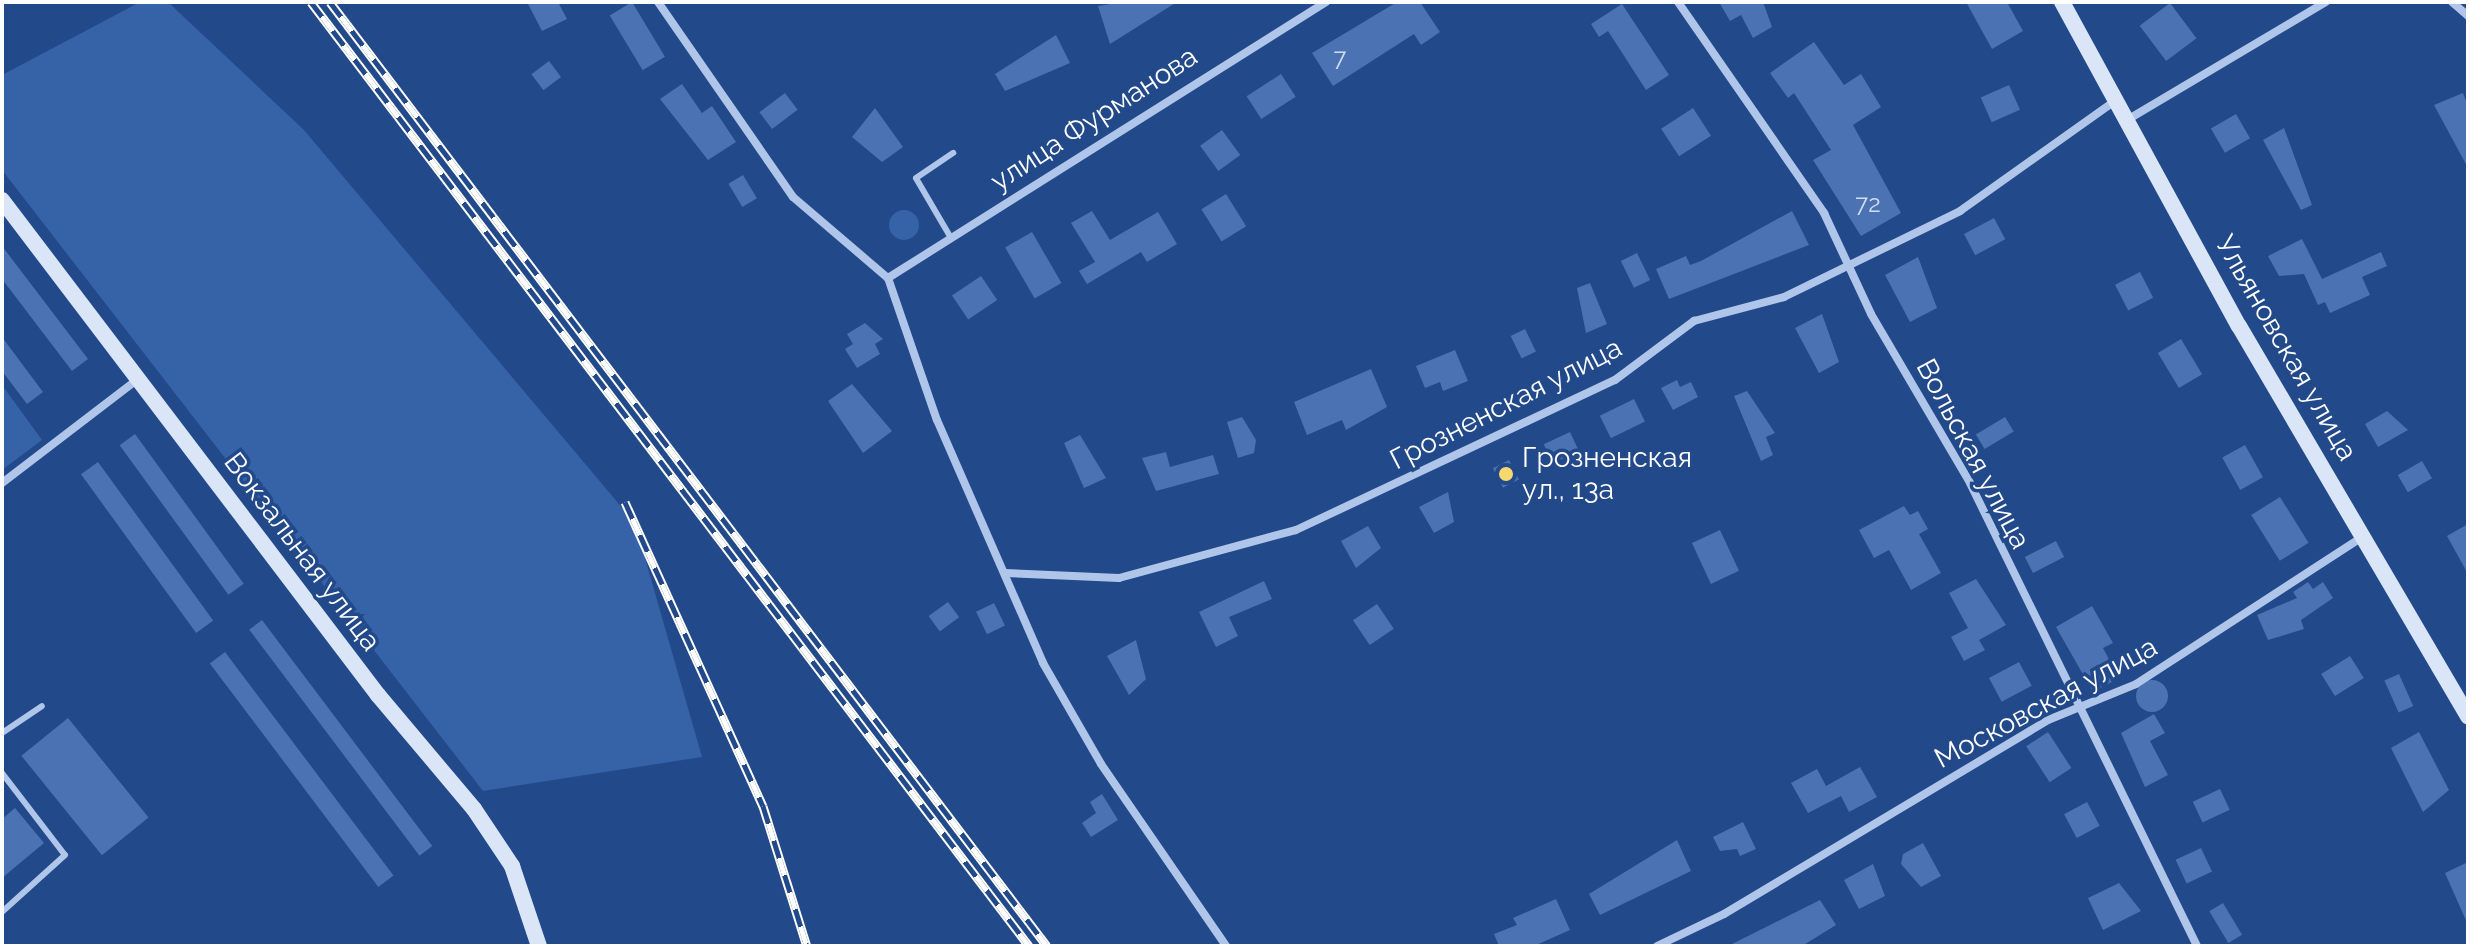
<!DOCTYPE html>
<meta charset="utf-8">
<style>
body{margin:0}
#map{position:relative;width:2470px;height:948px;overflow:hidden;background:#22498a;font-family:Raleway,sans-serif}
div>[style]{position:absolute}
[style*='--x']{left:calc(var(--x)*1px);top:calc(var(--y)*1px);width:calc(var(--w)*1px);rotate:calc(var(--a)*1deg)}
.green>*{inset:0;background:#3662a7}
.round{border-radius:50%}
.building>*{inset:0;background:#4b72b2;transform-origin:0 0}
.lane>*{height:6px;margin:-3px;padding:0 3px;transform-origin:3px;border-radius:3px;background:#afc6ea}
.street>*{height:8px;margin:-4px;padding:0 4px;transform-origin:4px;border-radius:4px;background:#afc6ea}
.secondary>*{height:16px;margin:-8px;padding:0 8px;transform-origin:8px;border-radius:8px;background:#dae5f8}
.rail>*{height:9px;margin-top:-4.5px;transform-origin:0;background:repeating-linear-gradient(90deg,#22498a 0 18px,#fff 0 36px);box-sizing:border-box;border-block:2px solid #fff}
.dots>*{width:22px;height:22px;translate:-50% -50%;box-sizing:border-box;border:4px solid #22498a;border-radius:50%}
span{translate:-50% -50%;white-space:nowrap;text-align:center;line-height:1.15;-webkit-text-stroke:7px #22498a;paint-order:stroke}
.number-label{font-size:24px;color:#d2dcec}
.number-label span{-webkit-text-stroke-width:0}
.street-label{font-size:28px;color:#fff}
.poi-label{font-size:28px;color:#fff}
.left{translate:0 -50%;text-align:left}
.frame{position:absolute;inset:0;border:4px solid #fff;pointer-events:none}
</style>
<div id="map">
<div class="green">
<i style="clip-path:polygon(140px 2px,168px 2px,304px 130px,635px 523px,702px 757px,483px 791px,2px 170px,2px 75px)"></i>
<i class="round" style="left:889px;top:210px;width:30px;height:30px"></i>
<i style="clip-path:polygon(2px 385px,42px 440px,2px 470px)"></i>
</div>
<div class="building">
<i style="clip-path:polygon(527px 2px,558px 2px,567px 19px,542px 31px)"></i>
<i style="left:632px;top:2px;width:64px;height:26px;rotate:59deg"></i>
<i style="clip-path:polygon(1123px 2px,1177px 2px,1110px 44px,1098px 6px)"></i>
<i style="clip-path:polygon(1397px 2px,1420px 2px,1440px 32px,1421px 45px,1414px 34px,1333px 86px,1312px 53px)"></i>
<i style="clip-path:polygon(1719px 2px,1763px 2px,1772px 27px,1753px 38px,1741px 15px,1730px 21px)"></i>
<i style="clip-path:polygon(1966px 2px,2007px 2px,2023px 31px,1992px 49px)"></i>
<i style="left:2170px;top:3px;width:44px;height:38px;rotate:53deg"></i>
<i style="clip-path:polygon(1622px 4px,1669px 75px,1646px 90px,1608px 31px,1599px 37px,1591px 24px)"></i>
<i style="clip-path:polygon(1056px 35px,1070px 63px,1005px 91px,995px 74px)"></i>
<i style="clip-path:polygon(1814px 42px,1844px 85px,1861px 74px,1881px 107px,1853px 125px,1901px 213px,1861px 236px,1813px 160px,1831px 150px,1794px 93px,1788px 98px,1770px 73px)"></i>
<i style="left:549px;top:61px;width:20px;height:22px;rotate:53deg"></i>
<i style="left:1281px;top:74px;width:27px;height:41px;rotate:57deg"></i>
<i style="clip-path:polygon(682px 84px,702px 113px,712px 106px,736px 142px,708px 160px,660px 99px)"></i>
<i style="left:2009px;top:85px;width:27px;height:31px;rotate:66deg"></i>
<i style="left:785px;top:93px;width:21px;height:32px;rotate:53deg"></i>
<i style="clip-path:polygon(2463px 93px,2468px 106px,2468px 168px,2434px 105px)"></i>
<i style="clip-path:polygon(875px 108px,903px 147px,882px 162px,852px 137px)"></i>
<i style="left:1693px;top:108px;width:33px;height:38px;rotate:57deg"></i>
<i style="left:2236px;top:114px;width:28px;height:29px;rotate:60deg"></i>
<i style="clip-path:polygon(2284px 128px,2312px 205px,2301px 210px,2263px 140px)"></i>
<i style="left:1222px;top:130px;width:31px;height:27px;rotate:54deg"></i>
<i style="left:743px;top:175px;width:27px;height:17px;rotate:59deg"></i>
<i style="left:1226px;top:194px;width:38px;height:29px;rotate:58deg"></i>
<i style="clip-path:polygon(1092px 211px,1110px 240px,1158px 212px,1177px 244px,1147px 262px,1141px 252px,1087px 284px,1079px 271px,1095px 262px,1071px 223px)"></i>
<i style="clip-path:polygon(1792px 211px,1809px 245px,1669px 299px,1656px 269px,1686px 256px,1690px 265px,1701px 261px)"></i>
<i style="left:1994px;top:218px;width:24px;height:34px;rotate:62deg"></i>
<i style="left:1032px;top:232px;width:59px;height:31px;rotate:60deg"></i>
<i style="clip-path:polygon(2302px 239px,2322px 279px,2381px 252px,2387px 266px,2362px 277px,2370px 295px,2330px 313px,2325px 302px,2318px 305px,2304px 274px,2279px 276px,2268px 256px)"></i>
<i style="clip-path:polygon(2px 246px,88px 359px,72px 371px,2px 279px)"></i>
<i style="left:1637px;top:253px;width:30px;height:18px;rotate:64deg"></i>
<i style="clip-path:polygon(1918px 257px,1937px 308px,1910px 322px,1885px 275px)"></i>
<i style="left:2140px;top:272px;width:29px;height:28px;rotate:63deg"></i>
<i style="left:981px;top:276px;width:29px;height:35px;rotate:56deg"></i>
<i style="clip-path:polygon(1590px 283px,1607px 324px,1586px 333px,1577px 288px)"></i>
<i style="clip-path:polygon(1822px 314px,1839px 362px,1819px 373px,1795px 328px)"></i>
<i style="clip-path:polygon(865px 323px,883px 339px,875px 344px,880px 354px,857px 368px,845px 349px,853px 344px,847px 334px)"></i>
<i style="left:1525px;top:329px;width:25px;height:16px;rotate:64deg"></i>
<i style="clip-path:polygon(2px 337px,43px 392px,27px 404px,2px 371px)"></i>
<i style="left:2181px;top:339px;width:41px;height:27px;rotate:59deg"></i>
<i style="clip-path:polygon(1455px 350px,1468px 381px,1443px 391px,1440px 382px,1425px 388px,1416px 366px)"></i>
<i style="clip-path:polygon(1371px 369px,1387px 407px,1346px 430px,1342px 420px,1307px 435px,1294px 402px)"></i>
<i style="clip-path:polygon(1677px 380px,1680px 387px,1691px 382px,1698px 397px,1673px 410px,1661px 388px)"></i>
<i style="clip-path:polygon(852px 384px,892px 431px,863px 453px,828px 401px)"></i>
<i style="clip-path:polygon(1747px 391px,1775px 433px,1766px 437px,1773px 455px,1761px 461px,1734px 396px)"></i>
<i style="left:1634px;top:399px;width:25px;height:38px;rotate:64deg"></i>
<i style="clip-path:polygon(2387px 411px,2408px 430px,2378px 447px,2365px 424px)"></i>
<i style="clip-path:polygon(1242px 417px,1256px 440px,1254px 453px,1238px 458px,1227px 422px)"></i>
<i style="left:2005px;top:417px;width:17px;height:34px;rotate:59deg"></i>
<i style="left:1570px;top:432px;width:21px;height:29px;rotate:65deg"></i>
<i style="left:135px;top:434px;width:185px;height:19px;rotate:54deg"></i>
<i style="clip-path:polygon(1080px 435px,1106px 478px,1084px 488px,1064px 443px)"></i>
<i style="left:2245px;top:445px;width:37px;height:26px;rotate:61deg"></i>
<i style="clip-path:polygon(1166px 452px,1170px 467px,1213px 455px,1219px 474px,1156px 491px,1142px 458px)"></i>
<i style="left:1509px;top:460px;width:22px;height:18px;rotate:63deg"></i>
<i style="left:2422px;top:461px;width:20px;height:28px;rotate:60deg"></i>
<i style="left:98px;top:462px;width:196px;height:21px;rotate:54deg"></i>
<i style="clip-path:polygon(1448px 492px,1454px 522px,1434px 533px,1419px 507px)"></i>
<i style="left:2280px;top:497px;width:54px;height:34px;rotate:58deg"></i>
<i style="clip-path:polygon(1904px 506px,1910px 515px,1918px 511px,1928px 529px,1919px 534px,1941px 573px,1911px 590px,1889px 550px,1874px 558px,1859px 530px)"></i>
<i style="clip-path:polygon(2468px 524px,2468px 574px,2447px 536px)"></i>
<i style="clip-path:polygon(1368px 526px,1381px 548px,1356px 568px,1341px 541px)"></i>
<i style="left:1720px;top:530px;width:45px;height:31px;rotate:65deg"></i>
<i style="left:2056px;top:541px;width:18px;height:35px;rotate:63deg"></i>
<i style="clip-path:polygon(1976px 579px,2006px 625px,1979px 640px,1985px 650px,1964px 661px,1951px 637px,1968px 628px,1949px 593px)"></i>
<i style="clip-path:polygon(1264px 581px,1272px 599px,1229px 617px,1238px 636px,1216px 647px,1199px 612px)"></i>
<i style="clip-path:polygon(2308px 582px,2313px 589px,2323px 582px,2333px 598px,2301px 620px,2304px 629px,2268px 640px,2257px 615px,2297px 598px,2293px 592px)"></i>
<i style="left:948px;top:602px;width:19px;height:24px;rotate:54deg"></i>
<i style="left:994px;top:603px;width:25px;height:20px;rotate:64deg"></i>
<i style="left:1377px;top:604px;width:30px;height:29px;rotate:56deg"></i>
<i style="clip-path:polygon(2092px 606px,2113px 643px,2103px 648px,2119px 678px,2093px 692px,2056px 627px)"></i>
<i style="left:262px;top:620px;width:283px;height:16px;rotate:53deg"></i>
<i style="clip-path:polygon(1136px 640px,1146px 679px,1129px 695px,1107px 656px)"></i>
<i style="left:225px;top:652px;width:280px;height:19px;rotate:53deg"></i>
<i style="left:2350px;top:656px;width:26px;height:34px;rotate:58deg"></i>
<i style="left:2019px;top:662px;width:27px;height:34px;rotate:62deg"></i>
<i style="left:2399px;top:674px;width:35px;height:16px;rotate:66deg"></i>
<i class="round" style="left:2136px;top:680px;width:32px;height:32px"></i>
<i style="clip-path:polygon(2154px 714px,2165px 733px,2150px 741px,2168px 775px,2145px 787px,2121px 733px)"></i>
<i style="left:68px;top:718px;width:128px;height:60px;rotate:51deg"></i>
<i style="left:2048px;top:732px;width:43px;height:26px;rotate:57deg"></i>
<i style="clip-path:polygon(2419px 732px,2449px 790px,2423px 812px,2391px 748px)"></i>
<i style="clip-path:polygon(1860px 767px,1877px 797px,1849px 812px,1841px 796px,1808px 813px,1791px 783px,1817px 769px,1826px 786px)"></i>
<i style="left:2220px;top:789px;width:23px;height:30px;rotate:65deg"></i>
<i style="clip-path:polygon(1102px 794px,1118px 820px,1091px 837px,1082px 823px,1096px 813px,1090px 802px)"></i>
<i style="left:2087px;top:802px;width:27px;height:26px;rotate:62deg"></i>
<i style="clip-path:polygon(15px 808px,44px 843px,2px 878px,2px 819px)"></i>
<i style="clip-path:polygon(1743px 822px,1756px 849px,1740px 856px,1737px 849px,1720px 851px,1713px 837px)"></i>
<i style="clip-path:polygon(1677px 840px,1691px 871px,1600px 915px,1589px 894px)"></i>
<i style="clip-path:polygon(1923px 843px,1941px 876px,1921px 887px,1901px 864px,1903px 854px)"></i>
<i style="left:2201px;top:848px;width:26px;height:28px;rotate:65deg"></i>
<i style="clip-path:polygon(2468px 862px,2468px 925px,2445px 873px)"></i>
<i style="clip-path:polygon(1873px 864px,1885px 896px,1859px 909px,1844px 880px)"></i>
<i style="clip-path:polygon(2119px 883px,2141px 911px,2103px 930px,2088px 898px)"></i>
<i style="clip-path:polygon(1556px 899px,1570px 930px,1534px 946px,1499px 946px,1494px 934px,1517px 925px,1513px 918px)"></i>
<i style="clip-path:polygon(1820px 900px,1836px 925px,1802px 946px,1728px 946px)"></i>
<i style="left:2223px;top:903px;width:37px;height:16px;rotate:59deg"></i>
</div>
<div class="lane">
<i style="--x:951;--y:238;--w:69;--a:-120.3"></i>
<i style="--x:916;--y:178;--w:45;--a:-34"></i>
<i style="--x:2;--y:733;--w:48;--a:-34"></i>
<i style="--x:2;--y:773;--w:103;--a:52.5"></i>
<i style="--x:65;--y:855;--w:85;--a:137.9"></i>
</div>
<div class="street">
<i style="--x:658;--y:2;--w:237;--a:55.3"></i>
<i style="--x:793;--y:197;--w:125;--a:40.5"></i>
<i style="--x:888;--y:278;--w:150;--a:71"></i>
<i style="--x:937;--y:420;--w:265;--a:66.4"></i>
<i style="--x:1043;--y:663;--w:116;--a:60.1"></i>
<i style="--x:1101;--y:764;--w:221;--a:55.5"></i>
<i style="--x:1678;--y:2;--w:257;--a:55.3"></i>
<i style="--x:1824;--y:213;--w:111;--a:65"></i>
<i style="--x:1871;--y:314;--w:196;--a:59.6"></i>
<i style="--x:1970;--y:483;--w:516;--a:63.88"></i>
<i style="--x:2452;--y:2;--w:21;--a:41"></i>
<i style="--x:2127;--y:120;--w:231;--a:-30.7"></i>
<i style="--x:888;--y:278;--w:518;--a:-32.22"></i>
<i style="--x:2;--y:483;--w:171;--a:-37.4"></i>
<i style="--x:1005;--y:573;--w:114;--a:2.5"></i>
<i style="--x:1119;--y:578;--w:183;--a:-15.2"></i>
<i style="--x:1296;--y:530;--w:353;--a:-25.2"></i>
<i style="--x:1615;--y:380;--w:99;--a:-36.8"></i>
<i style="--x:1694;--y:321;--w:93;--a:-14.9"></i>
<i style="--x:1784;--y:297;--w:196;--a:-26"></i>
<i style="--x:1960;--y:211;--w:190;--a:-35.4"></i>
<i style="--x:1657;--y:946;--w:74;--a:-25.5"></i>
<i style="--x:1724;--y:914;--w:378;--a:-30.9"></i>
<i style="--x:2048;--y:720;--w:95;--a:-22.2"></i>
<i style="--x:2136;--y:684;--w:270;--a:-33"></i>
</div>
<div class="secondary">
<i style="--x:2062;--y:2;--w:369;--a:61.4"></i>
<i style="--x:2239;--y:326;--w:453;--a:59.6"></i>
<i style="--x:2;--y:200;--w:622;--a:52.78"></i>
<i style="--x:378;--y:695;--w:149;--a:49.9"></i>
<i style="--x:474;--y:809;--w:69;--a:56.3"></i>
<i style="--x:512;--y:866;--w:84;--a:71.4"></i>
</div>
<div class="rail">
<i style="--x:311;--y:2;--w:1186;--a:52.74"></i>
<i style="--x:330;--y:2;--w:1185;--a:52.78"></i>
<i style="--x:625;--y:502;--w:334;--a:65.6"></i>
<i style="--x:763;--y:806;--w:147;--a:72.6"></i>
</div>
<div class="dots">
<i style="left:1506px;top:474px;background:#f6d871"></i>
</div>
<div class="number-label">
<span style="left:1340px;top:58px">7</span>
<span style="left:1868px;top:204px">72</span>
</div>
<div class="street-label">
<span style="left:1094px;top:119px;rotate:-33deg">улица Фурманова</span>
<span style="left:2286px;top:348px;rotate:60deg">Ульяновская улица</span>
<span style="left:1506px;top:404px;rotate:-27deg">Грозненская улица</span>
<span style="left:1973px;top:454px;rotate:62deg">Вольская улица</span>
<span style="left:302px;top:552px;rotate:53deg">Вокзальная улица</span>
<span style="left:2046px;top:703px;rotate:-28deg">Московская улица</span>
</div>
<div class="poi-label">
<span class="left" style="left:1522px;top:474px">Грозненская<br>ул., 13а</span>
</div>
<div class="frame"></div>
</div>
